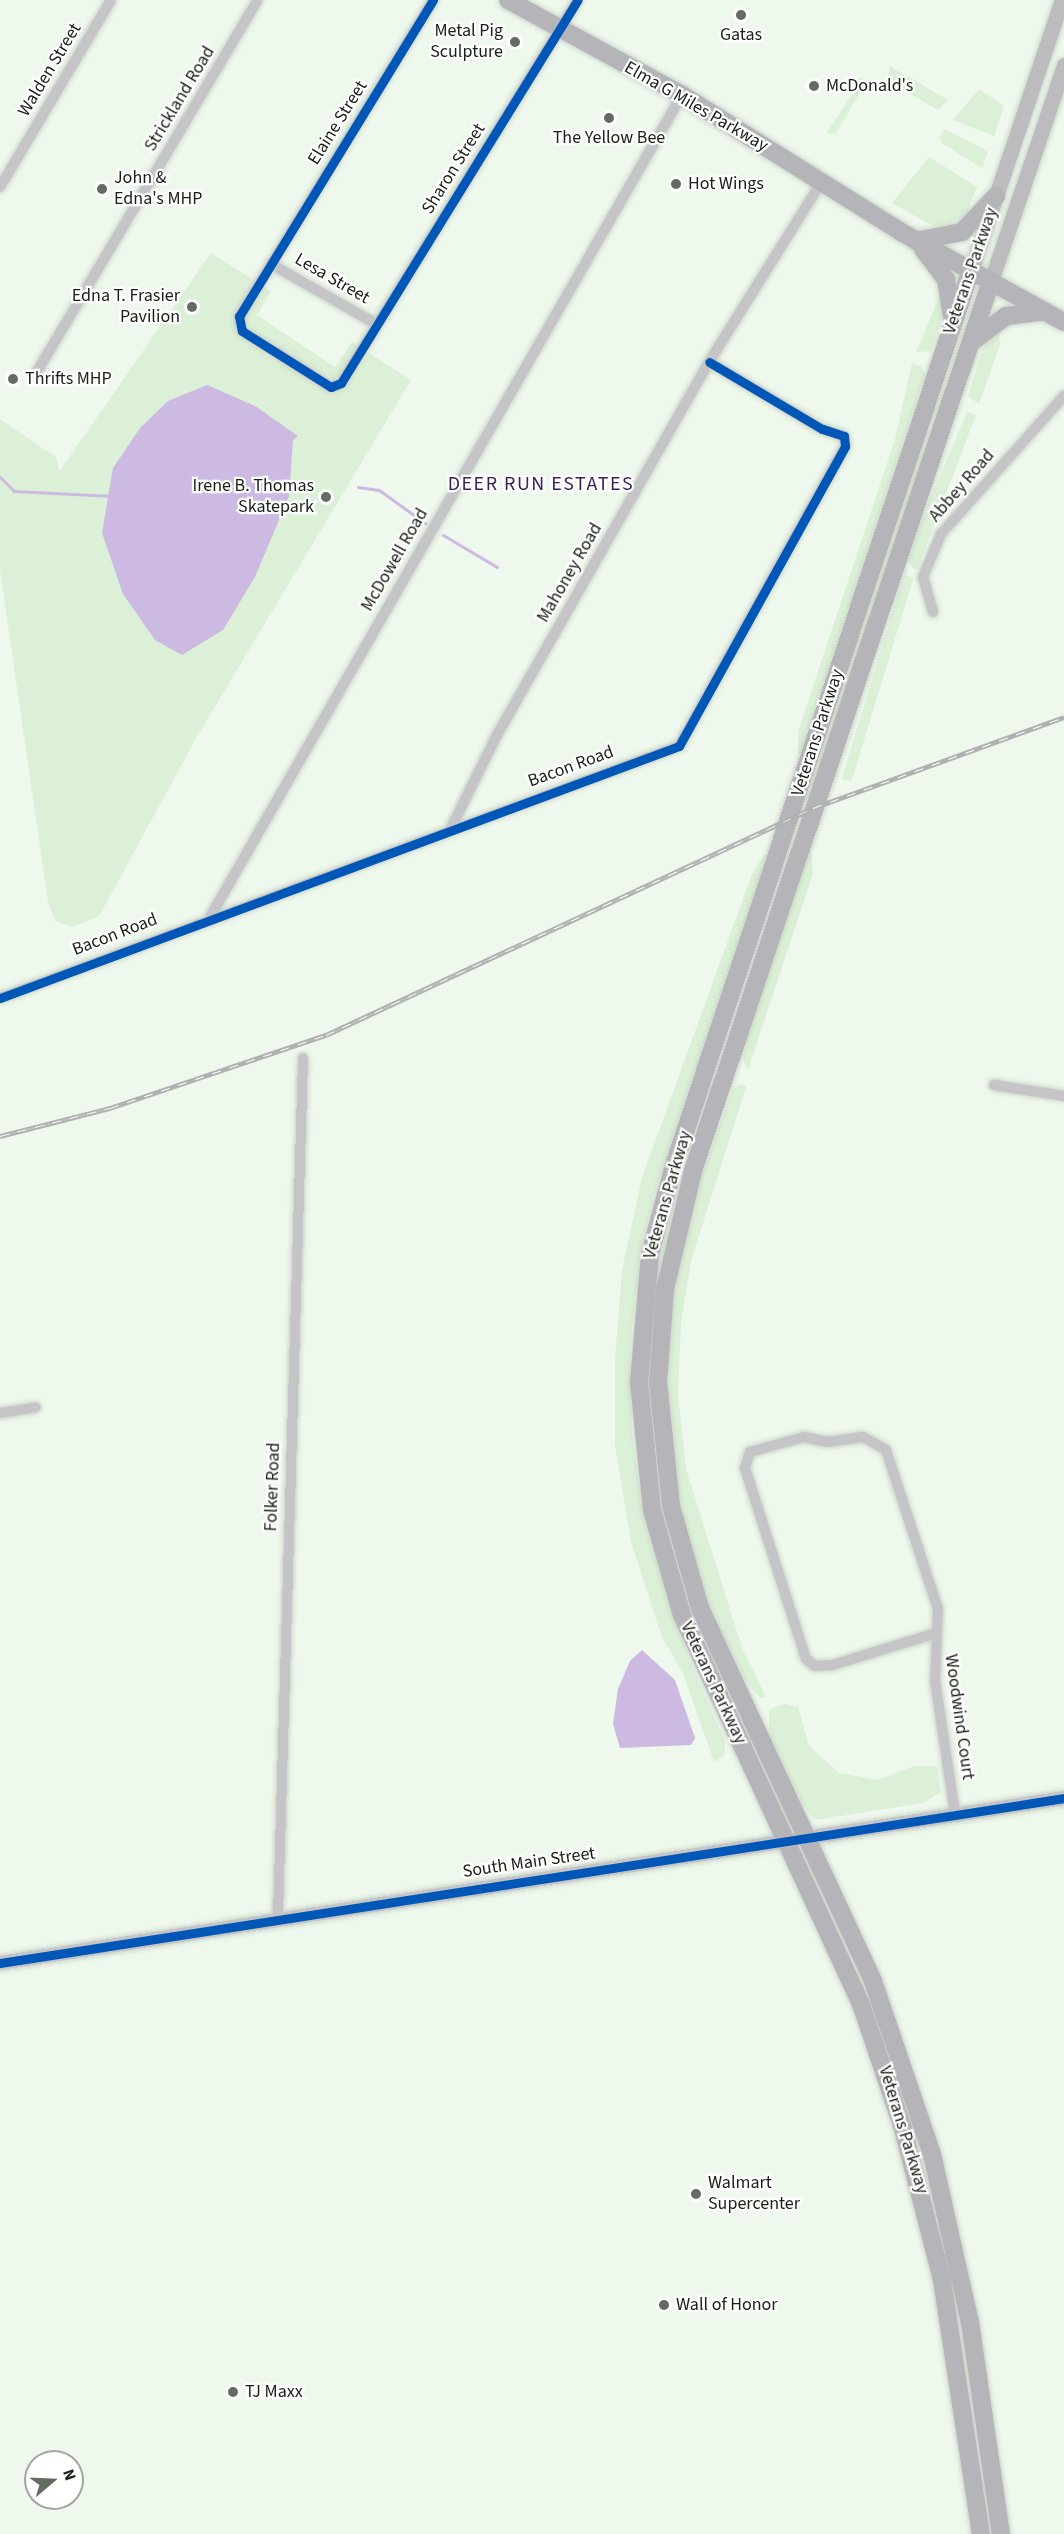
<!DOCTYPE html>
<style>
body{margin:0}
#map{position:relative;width:1064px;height:2534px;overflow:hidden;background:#eef8ec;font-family:"Source Sans 3",sans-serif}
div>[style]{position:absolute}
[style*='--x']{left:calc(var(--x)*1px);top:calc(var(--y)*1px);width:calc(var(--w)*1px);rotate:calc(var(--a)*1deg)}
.green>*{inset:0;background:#dbf0d6;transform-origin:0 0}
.water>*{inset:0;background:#ccbae2}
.stream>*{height:3px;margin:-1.5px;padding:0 1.5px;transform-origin:1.5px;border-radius:1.5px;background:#ccbae2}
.roads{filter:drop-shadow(0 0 2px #ccd5ca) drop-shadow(0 0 2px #ccd5ca)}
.minor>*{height:10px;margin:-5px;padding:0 5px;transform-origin:5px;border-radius:5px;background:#c5c5c7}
.tertiary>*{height:14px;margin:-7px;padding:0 7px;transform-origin:7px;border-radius:7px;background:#c5c5c7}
.secondary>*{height:15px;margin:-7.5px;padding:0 7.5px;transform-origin:7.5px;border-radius:7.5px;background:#bcbcbe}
.primary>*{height:18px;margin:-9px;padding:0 9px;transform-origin:9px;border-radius:9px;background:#b5b4b8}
.rail>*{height:5px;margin-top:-2.5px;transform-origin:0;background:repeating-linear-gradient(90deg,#fff 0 9px,#b0b2b1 0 18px);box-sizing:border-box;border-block:2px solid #b0b2b1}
.cycleway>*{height:9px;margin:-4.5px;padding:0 4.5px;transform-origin:4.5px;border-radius:4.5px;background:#0057b8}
.dots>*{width:16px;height:16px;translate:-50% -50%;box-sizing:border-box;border:3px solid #fff;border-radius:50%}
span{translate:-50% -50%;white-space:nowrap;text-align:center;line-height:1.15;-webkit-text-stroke:4.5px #fff;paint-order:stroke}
.poi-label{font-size:18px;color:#172015}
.right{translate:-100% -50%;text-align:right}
.left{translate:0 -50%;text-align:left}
.street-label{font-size:18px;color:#172015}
.neighbourhood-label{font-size:20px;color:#3b1d55;letter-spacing:1.5px}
.north{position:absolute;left:24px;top:2450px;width:60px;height:60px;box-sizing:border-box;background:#fff;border:2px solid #a2a6a1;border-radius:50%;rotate:71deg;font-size:16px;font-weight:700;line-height:24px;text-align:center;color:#172015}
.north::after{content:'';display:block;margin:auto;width:21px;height:27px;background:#626c60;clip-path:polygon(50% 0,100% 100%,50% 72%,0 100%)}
</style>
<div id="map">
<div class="green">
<i style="clip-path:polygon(890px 66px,948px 100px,938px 110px,888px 81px)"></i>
<i style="clip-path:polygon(863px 78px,864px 86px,836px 133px,826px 134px,858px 86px,855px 79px)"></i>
<i style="clip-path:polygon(979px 89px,1004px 106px,994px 136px,953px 120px)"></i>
<i style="clip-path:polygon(944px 129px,988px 151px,982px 168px,943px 144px,939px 139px)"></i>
<i style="clip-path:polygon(929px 157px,977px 187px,966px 215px,948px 225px,933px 226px,892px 203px)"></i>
<i style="clip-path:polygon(211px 253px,271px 291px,257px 315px,335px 367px,352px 342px,411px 380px,195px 740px,99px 916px,73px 927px,55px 921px,48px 902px,0 570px,0 419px,57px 458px,59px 472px)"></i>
<i style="clip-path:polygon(940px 295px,945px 306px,931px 351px,916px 352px)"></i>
<i style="clip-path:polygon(999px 331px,1000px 344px,979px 404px,968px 396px,984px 344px)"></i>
<i style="clip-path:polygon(912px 363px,922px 367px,925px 375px,798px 762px,798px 732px,895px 439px)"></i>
<i style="clip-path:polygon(967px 412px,976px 415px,917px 570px,913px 569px,907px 561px,916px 533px)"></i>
<i style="clip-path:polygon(928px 428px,911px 503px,809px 801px,803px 803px)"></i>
<i style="left:904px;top:575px;width:10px;height:213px;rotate:17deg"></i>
<i style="clip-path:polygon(798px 822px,756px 961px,752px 960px,759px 930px)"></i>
<i style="clip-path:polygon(811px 845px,813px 874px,748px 1070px,743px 1060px,748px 1036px)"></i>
<i style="clip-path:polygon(769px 849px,656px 1188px,642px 1242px,630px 1344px,632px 1436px,644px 1519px,689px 1660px,725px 1741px,725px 1755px,714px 1762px,683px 1673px,662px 1637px,631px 1542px,615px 1445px,615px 1359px,622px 1270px,642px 1178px,753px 871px)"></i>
<i style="clip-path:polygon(740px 1084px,746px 1087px,691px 1261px,681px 1322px,678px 1394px,686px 1469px,742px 1648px,766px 1697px,760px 1698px,737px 1671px,709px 1608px,679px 1506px,666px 1396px,668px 1321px,685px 1223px,733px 1089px)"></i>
<i style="clip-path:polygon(680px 1168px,654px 1310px,653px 1426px,661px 1491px,727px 1693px,705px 1655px,665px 1544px,646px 1424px,650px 1286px)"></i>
<i style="clip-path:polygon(784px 1704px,798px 1707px,809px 1746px,839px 1773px,878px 1780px,914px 1766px,937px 1766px,941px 1792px,923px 1803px,815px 1820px,802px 1804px,769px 1733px,769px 1710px)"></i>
</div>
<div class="water">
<i style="clip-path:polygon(207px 385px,255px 406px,298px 436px,293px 440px,289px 496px,255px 577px,223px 630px,182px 655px,155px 640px,123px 594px,102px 533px,113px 468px,140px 428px,168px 401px)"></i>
<i style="clip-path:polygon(642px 1650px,675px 1680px,695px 1738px,691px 1745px,620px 1748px,613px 1724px,618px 1689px,630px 1661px)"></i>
</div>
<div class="stream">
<i style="--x:0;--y:477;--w:20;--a:45"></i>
<i style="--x:14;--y:491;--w:99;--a:2.9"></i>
<i style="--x:358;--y:487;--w:21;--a:8"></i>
<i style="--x:379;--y:490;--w:57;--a:35.7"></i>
<i style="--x:443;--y:535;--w:63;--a:30.7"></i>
</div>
<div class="roads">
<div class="minor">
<i style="--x:433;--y:0;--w:371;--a:121.5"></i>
<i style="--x:239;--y:316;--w:15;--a:79"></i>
<i style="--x:242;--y:331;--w:105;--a:32.2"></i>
<i style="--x:331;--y:387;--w:11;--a:-22"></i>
<i style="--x:341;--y:383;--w:450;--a:-58.3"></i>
<i style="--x:0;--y:187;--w:217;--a:-59.3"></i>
<i style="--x:271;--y:264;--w:121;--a:29.7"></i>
<i style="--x:38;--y:370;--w:430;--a:-59.3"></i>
<i style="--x:933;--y:612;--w:36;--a:-106"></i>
<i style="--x:923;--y:577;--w:47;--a:-67.3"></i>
<i style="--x:941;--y:534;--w:185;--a:-48.3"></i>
<i style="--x:450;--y:830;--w:106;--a:-63.7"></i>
<i style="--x:497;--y:735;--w:429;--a:-60.4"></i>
<i style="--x:709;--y:362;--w:211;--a:-58"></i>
<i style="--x:210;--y:917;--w:948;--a:-60.14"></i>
<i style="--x:0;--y:998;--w:724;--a:-20.36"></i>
<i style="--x:679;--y:746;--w:343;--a:-61"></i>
<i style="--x:845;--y:446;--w:10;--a:-96"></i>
<i style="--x:844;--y:436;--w:23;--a:-162"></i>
<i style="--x:822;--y:429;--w:131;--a:-149.3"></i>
<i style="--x:994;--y:1085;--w:71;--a:8.9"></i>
<i style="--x:0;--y:1413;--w:36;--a:-9"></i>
<i style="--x:933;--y:1634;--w:105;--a:162.8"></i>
<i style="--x:833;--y:1665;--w:18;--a:177"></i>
<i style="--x:815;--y:1666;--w:11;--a:-142"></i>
<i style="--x:806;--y:1659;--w:201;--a:-107.7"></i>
<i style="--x:745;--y:1468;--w:17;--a:-73"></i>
<i style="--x:750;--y:1452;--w:56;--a:-15.5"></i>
<i style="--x:804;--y:1437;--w:24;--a:12"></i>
<i style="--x:827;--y:1442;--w:36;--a:-8"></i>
<i style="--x:863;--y:1437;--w:26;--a:29"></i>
<i style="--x:886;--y:1450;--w:167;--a:71.9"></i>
<i style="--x:938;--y:1609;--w:72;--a:92.4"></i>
<i style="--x:935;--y:1681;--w:134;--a:81.4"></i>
<i style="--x:278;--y:1916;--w:858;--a:-88.33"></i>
</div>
<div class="tertiary">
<i style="--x:0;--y:1963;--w:1077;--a:-8.81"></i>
</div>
<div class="secondary">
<i style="--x:971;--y:270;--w:285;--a:-71.4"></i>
<i style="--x:991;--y:281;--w:228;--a:-71.3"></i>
</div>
<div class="primary">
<i style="--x:508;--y:0;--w:198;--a:28.6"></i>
<i style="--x:682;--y:95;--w:258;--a:32"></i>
<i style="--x:901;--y:232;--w:186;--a:28.9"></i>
<i style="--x:916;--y:241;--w:47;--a:-11.1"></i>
<i style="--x:962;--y:232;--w:50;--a:-46.6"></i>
<i style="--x:923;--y:249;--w:38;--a:53"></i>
<i style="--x:946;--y:279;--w:39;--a:81"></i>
<i style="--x:971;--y:270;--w:943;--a:108.36"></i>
<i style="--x:674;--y:1165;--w:92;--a:105.1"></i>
<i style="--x:650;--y:1254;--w:128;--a:94.9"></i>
<i style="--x:639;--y:1382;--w:129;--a:84.2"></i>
<i style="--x:652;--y:1510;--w:109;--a:74.1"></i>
<i style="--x:682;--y:1615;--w:431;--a:65.3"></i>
<i style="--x:862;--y:2007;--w:125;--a:71.3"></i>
<i style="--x:902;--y:2125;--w:160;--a:75.5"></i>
<i style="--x:942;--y:2280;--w:257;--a:81.3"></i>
<i style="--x:991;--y:281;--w:939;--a:108.51"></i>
<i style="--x:693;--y:1171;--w:121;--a:103.3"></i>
<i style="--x:665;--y:1289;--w:93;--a:94.3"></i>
<i style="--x:658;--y:1382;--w:125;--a:84"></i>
<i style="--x:671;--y:1506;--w:106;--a:74.1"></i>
<i style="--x:700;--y:1608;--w:411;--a:65.1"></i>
<i style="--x:873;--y:1981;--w:183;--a:71.2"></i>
<i style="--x:932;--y:2154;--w:172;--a:77.3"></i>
<i style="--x:970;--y:2322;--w:214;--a:81.7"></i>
<i style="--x:973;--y:341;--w:41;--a:-37.1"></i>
<i style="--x:1006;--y:316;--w:39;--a:-7"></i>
</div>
</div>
<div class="rail">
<i style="--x:0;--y:1136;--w:114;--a:-14.3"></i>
<i style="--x:110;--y:1108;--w:228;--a:-18.7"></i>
<i style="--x:326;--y:1035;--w:537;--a:-24.99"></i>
<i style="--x:813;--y:808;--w:267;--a:-19.9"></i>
</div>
<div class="cycleway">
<i style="--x:433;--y:0;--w:371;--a:121.5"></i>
<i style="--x:239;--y:316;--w:15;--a:79"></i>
<i style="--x:242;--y:331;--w:105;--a:32.2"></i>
<i style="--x:331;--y:387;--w:11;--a:-22"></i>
<i style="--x:341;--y:383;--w:450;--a:-58.3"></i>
<i style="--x:0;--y:998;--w:724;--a:-20.36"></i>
<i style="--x:679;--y:746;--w:343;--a:-61"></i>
<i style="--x:845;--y:446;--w:10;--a:-96"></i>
<i style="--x:844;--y:436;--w:23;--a:-162"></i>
<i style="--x:822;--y:429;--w:131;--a:-149.3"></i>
<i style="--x:0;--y:1963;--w:1077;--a:-8.81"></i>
</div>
<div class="dots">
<i style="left:741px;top:15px;background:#626c60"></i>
<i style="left:515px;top:42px;background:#626c60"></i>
<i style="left:814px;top:86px;background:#626c60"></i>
<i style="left:609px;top:118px;background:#626c60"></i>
<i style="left:676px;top:184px;background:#626c60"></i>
<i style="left:102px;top:189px;background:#626c60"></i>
<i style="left:192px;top:307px;background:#626c60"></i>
<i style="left:13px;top:379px;background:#626c60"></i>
<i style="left:326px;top:497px;background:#626c60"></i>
<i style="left:696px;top:2194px;background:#626c60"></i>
<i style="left:664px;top:2305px;background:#626c60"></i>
<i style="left:233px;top:2392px;background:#626c60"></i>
</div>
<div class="poi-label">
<span class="right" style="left:503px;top:42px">Metal Pig<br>Sculpture</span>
<span style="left:741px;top:35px">Gatas</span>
<span class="left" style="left:826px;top:86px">McDonald's</span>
<span style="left:609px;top:138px">The Yellow Bee</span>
<span class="left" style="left:114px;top:189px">John &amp;<br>Edna's MHP</span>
<span class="left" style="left:688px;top:184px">Hot Wings</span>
<span class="right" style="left:180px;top:307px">Edna T. Frasier<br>Pavilion</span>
<span class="left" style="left:25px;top:379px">Thrifts MHP</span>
<span class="right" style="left:314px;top:497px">Irene B. Thomas<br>Skatepark</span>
<span class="left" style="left:708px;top:2194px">Walmart<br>Supercenter</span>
<span class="left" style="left:676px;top:2305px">Wall of Honor</span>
<span class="left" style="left:245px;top:2392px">TJ Maxx</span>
</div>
<div class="street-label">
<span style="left:50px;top:70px;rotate:-59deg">Walden Street</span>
<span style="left:180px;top:99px;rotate:-59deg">Strickland Road</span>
<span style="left:696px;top:107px;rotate:30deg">Elma G Miles Parkway</span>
<span style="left:338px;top:123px;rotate:-58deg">Elaine Street</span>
<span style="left:454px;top:169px;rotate:-58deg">Sharon Street</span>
<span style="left:971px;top:271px;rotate:-71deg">Veterans Parkway</span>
<span style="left:332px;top:279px;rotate:30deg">Lesa Street</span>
<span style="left:962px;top:486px;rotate:-49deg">Abbey Road</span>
<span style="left:395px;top:560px;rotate:-60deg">McDowell Road</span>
<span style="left:570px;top:573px;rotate:-60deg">Mahoney Road</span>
<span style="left:818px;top:733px;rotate:-72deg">Veterans Parkway</span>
<span style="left:571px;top:767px;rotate:-20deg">Bacon Road</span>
<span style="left:115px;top:935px;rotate:-21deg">Bacon Road</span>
<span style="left:668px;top:1195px;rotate:-74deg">Veterans Parkway</span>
<span style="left:273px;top:1487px;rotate:-88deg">Folker Road</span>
<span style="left:713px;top:1683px;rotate:65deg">Veterans Parkway</span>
<span style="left:959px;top:1717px;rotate:82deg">Woodwind Court</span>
<span style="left:529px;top:1863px;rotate:-8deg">South Main Street</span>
<span style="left:903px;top:2130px;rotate:73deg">Veterans Parkway</span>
</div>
<div class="neighbourhood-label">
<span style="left:541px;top:484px">DEER RUN ESTATES</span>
</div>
<div class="north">N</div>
</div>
